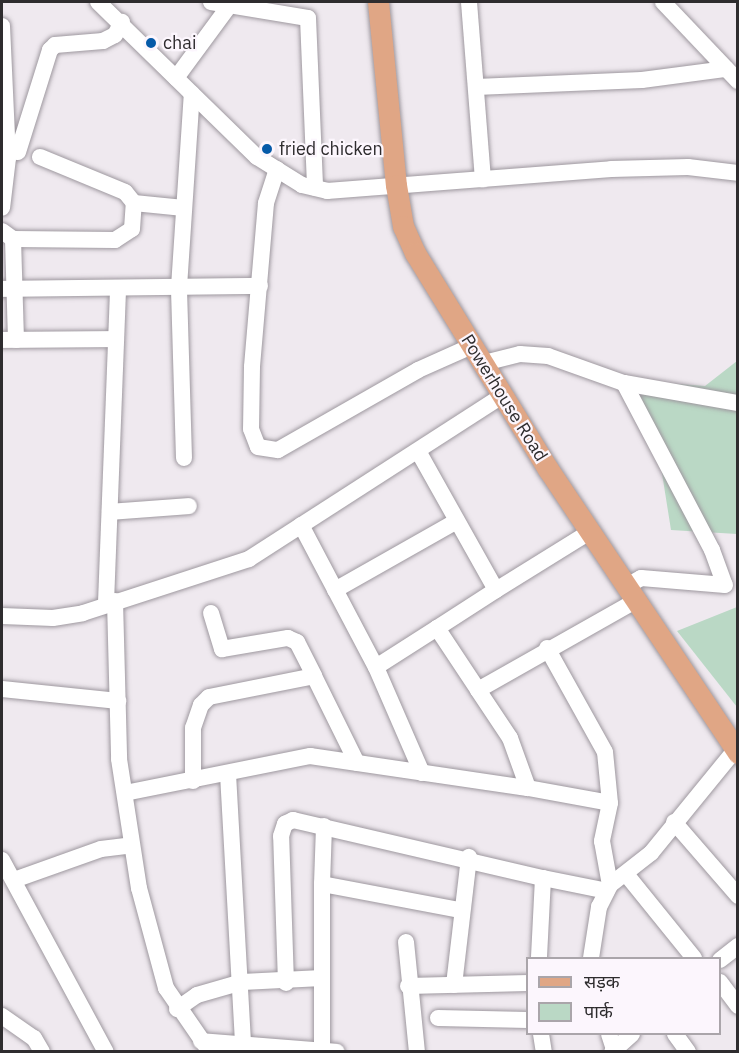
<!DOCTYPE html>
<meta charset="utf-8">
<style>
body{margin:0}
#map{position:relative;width:739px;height:1053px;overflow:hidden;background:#efe9ef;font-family:"IBM Plex Sans","Noto Sans Devanagari",sans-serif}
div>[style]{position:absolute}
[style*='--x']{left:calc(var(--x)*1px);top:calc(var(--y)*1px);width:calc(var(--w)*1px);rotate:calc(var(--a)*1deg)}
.green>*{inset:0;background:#bad8c5}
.roads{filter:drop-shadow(0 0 2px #9e989f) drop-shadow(0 0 2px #9e989f)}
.minor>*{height:16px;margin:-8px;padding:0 8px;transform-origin:8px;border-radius:8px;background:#fff}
.major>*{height:21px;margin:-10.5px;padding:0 10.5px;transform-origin:10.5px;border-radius:10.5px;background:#e0a685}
.dots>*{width:16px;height:16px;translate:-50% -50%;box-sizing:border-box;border:3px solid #fcf6fd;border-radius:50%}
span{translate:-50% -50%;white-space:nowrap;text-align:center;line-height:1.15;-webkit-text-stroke:4.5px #fcf6fd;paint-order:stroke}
.poi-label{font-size:18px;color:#2e2c2e}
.left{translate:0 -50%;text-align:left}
.street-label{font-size:18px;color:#2e2c2e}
.frame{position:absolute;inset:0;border:3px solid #2e2c2e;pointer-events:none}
.legend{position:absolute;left:526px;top:957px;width:195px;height:78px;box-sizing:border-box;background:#fcf6fd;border:2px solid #aaa5aa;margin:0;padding:8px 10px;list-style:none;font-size:18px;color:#2e2c2e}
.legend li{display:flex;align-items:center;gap:12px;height:30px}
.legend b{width:30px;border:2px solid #aaa5aa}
</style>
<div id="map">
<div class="green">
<i style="clip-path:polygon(737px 361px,737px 534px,671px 530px,661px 467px,614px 379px,705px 386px)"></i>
<i style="clip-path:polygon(737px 607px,737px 707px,677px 631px)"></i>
</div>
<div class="roads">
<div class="minor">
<i style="--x:98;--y:2;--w:222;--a:44.3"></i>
<i style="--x:257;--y:157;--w:53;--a:31.9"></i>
<i style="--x:302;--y:185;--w:26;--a:13"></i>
<i style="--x:327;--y:191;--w:285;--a:-4.4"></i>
<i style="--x:611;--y:169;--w:77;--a:-1.5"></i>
<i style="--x:688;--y:167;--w:50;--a:6.8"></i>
<i style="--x:211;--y:2;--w:98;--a:9.4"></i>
<i style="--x:308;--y:18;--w:170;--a:87.6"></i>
<i style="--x:469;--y:2;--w:178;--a:85.5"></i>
<i style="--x:663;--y:2;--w:109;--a:46.5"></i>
<i style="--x:2;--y:26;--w:132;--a:87.4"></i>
<i style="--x:8;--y:158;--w:50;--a:96.8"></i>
<i style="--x:176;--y:78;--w:94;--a:-53.6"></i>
<i style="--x:476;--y:87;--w:166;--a:-2.4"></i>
<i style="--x:642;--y:80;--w:85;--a:-7.5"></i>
<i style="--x:18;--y:152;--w:107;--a:-72.6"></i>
<i style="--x:50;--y:50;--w:7;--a:-45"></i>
<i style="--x:55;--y:45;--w:48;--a:-4.8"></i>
<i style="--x:103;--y:41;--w:13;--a:-27"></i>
<i style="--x:115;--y:35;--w:15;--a:-62"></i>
<i style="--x:277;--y:169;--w:36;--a:108"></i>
<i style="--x:266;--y:203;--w:165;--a:94.9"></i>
<i style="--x:252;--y:367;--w:62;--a:90.9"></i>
<i style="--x:251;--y:429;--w:19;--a:69"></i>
<i style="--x:258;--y:447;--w:20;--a:9"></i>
<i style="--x:278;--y:450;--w:161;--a:-29.7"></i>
<i style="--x:418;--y:370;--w:61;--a:-24.1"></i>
<i style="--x:134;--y:203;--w:50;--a:5.7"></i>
<i style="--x:2;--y:231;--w:14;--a:36"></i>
<i style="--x:13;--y:239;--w:102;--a:0.6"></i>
<i style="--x:115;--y:240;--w:20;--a:-33"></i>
<i style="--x:132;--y:229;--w:26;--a:-86"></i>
<i style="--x:134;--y:203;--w:14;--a:-129"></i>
<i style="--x:125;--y:192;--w:92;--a:-157.6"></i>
<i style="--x:13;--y:239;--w:101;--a:88.3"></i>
<i style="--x:2;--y:289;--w:258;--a:-0.7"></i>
<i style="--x:2;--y:340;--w:114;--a:-0.5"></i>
<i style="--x:484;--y:363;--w:37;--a:-14"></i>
<i style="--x:520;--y:354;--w:28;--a:4"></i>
<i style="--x:548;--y:356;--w:81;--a:19.6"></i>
<i style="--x:624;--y:383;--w:189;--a:62.2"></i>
<i style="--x:712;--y:550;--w:37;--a:70"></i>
<i style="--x:725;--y:585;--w:84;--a:-175.2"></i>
<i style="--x:641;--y:578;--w:16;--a:150"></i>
<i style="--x:624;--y:383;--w:116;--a:10"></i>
<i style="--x:418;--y:451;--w:159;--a:60.7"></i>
<i style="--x:496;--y:590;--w:70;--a:147.2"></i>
<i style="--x:437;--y:628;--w:74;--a:56.5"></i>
<i style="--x:184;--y:458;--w:171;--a:-91.7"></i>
<i style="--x:179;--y:287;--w:194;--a:-86.2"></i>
<i style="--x:110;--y:512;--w:79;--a:-4.3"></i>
<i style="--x:301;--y:525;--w:161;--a:62.2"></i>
<i style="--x:335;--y:590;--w:140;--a:-29.5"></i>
<i style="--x:496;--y:590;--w:112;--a:-31.8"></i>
<i style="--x:115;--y:601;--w:158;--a:88.5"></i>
<i style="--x:119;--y:759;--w:131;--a:81.2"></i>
<i style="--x:139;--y:888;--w:104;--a:74.9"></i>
<i style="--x:166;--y:988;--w:78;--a:55.5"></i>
<i style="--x:106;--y:603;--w:315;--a:-87.8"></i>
<i style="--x:211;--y:613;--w:38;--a:73"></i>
<i style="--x:222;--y:649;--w:67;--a:-9.5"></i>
<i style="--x:288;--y:638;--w:10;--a:24"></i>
<i style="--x:297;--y:642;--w:38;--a:63"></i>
<i style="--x:2;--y:616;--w:51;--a:2.2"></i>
<i style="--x:53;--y:618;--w:30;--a:-9"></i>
<i style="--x:83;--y:613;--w:175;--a:-18"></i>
<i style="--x:249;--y:559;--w:302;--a:-32.8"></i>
<i style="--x:2;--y:689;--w:117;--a:5.9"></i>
<i style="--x:422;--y:773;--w:116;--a:-113.5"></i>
<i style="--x:376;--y:667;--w:72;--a:-32.6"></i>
<i style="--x:228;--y:774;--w:270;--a:86.8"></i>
<i style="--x:193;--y:781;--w:53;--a:-90"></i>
<i style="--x:193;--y:728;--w:24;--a:-71"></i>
<i style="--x:201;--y:705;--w:11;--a:-45"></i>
<i style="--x:209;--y:697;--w:107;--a:-11.3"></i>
<i style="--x:314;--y:676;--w:97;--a:63.7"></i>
<i style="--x:528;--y:788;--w:83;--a:10.4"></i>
<i style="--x:610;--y:803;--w:51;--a:-95.6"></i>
<i style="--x:605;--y:752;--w:119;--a:-119.1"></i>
<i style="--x:125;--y:793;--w:189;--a:-11.3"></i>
<i style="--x:310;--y:756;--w:220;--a:8.4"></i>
<i style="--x:528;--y:788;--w:53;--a:-109.8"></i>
<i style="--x:510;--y:738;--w:58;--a:-123.7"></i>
<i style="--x:478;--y:690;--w:183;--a:-29.5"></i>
<i style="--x:610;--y:803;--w:39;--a:102"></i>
<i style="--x:602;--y:841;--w:45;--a:79.7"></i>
<i style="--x:610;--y:885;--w:52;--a:-38"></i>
<i style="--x:651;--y:853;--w:133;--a:-50.8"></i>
<i style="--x:674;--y:822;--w:98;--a:49.1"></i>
<i style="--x:2;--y:860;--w:218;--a:61.6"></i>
<i style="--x:626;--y:874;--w:108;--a:51"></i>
<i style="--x:543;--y:878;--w:65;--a:11.5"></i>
<i style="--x:14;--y:880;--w:92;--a:-19.6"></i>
<i style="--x:101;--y:849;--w:31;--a:-7"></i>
<i style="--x:322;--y:884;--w:58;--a:-88"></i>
<i style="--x:406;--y:942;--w:111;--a:84.3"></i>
<i style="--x:591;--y:958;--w:52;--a:-81.1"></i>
<i style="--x:599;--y:907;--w:25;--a:-63"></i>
<i style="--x:720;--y:960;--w:23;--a:-38"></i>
<i style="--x:322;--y:978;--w:94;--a:-90"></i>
<i style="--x:322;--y:884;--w:140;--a:10.7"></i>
<i style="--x:720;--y:982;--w:30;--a:53"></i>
<i style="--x:286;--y:983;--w:147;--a:-91.9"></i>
<i style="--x:281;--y:836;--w:13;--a:-72"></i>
<i style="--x:285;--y:824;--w:9;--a:-27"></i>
<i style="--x:293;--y:820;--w:257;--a:13.1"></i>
<i style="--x:543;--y:878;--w:80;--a:92.9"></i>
<i style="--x:454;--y:985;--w:129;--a:-83.3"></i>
<i style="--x:408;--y:986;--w:120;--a:-1.4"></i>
<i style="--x:177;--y:1009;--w:24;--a:-35"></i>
<i style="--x:197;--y:995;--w:47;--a:-16.1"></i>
<i style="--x:242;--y:982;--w:80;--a:-2.9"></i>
<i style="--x:322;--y:978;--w:72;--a:90"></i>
<i style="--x:2;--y:1016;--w:39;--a:35"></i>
<i style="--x:34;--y:1038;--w:16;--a:60"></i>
<i style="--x:438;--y:1018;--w:90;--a:1.3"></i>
<i style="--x:541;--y:1034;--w:18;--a:81"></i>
<i style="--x:609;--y:1034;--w:19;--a:72"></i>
<i style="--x:675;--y:1034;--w:22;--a:54"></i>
<i style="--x:201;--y:1041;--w:136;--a:4.6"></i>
<i style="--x:612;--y:1052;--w:27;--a:-42"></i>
</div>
<div class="major">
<i style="--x:378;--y:2;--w:184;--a:84.4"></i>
<i style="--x:396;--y:185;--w:42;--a:80.3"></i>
<i style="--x:403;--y:226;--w:30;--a:66"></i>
<i style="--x:415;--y:253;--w:254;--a:58.4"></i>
<i style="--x:548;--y:469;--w:342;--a:56.2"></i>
</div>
</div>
<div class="dots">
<i style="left:151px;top:43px;background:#055aa8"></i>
<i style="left:267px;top:149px;background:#055aa8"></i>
</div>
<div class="poi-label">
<span class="left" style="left:163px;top:43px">chai</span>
<span class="left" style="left:279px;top:149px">fried chicken</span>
</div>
<div class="street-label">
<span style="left:504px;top:398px;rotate:58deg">Powerhouse Road</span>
</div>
<div class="frame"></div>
<ul class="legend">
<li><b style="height:8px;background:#e0a685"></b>सड़क</li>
<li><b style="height:16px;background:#bad8c5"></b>पार्क</li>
</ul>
</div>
